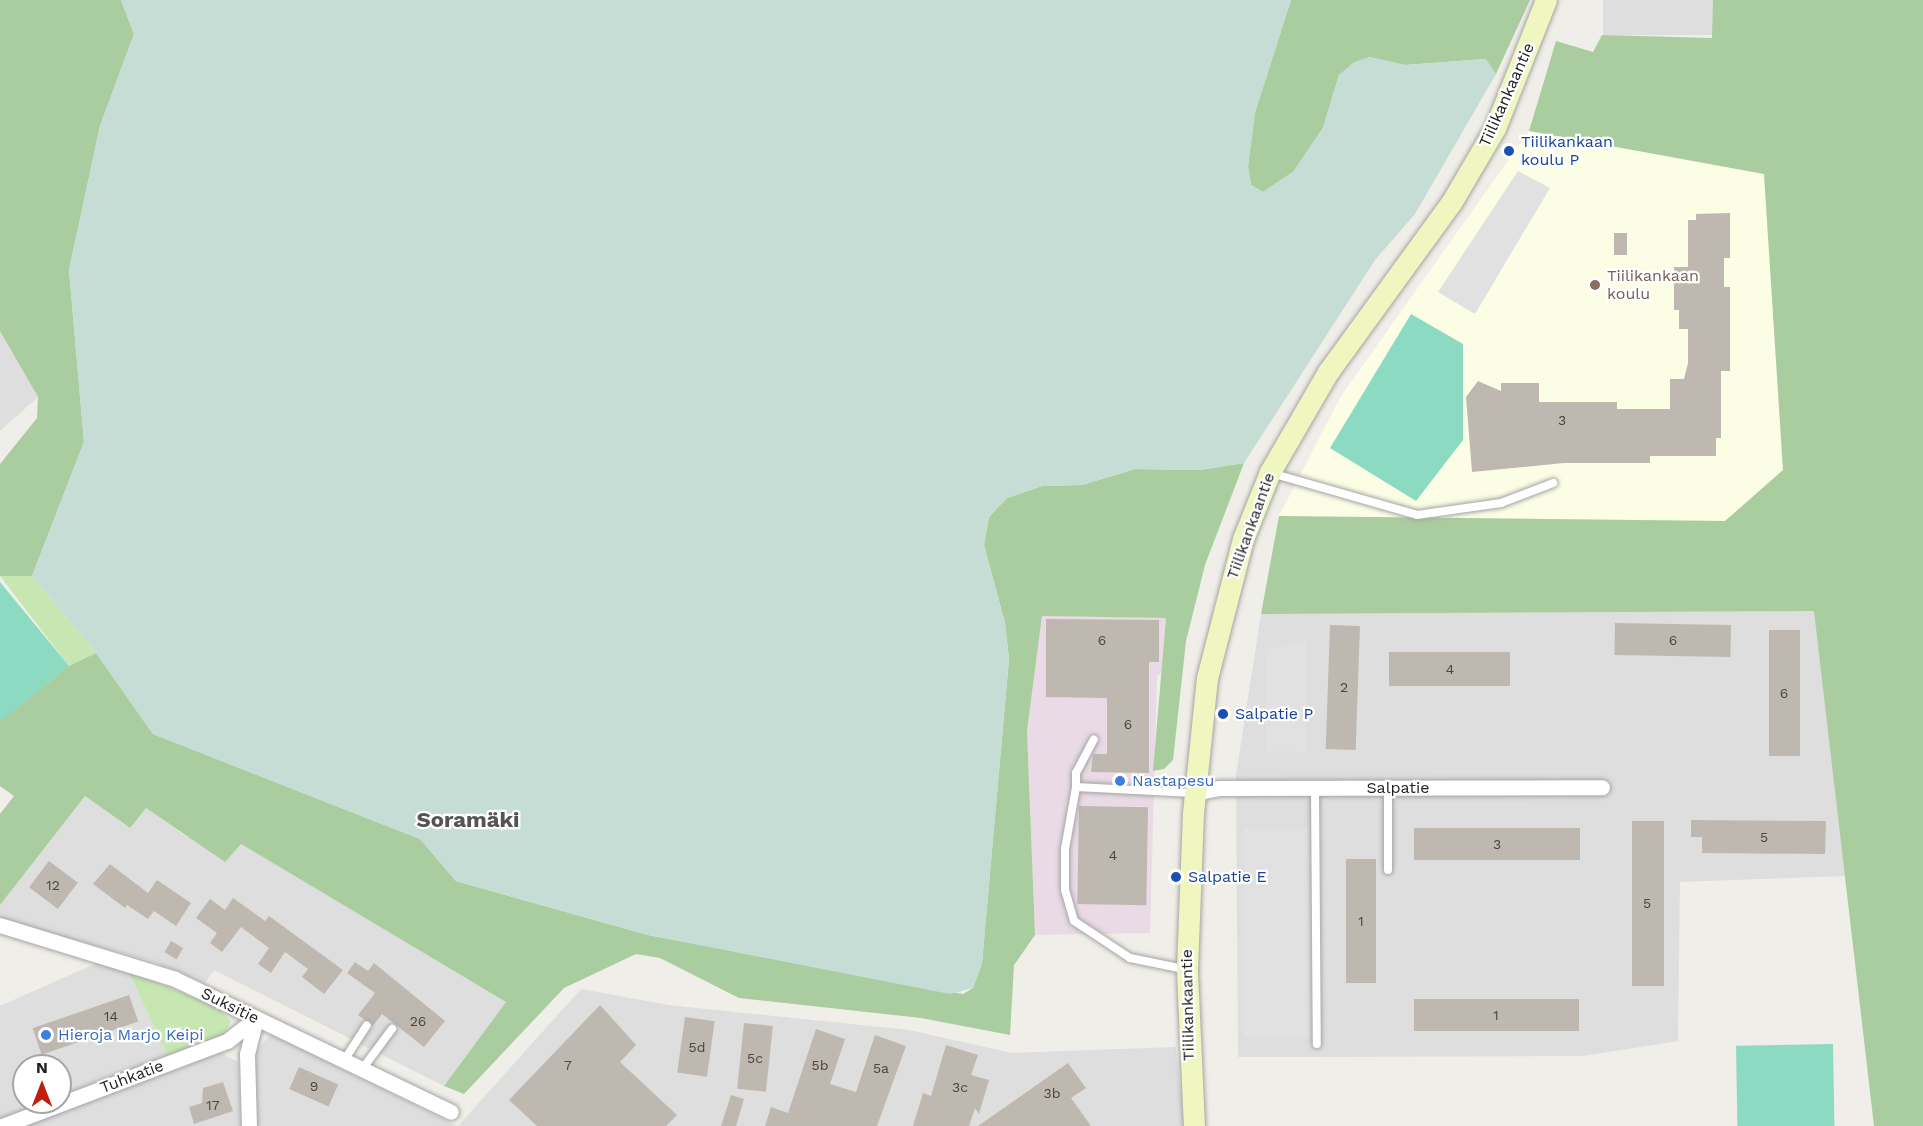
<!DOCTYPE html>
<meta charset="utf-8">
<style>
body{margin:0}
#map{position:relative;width:1923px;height:1126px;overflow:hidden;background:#f0eee8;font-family:"Work Sans",sans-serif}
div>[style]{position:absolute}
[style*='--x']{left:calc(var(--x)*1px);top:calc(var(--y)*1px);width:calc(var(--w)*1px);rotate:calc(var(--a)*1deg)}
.residential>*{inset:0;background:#dfdede;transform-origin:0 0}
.industrial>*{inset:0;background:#e9dae5}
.education>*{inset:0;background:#fbfde4}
.grass>*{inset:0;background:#c7e7b2}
.forest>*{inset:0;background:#a9cd9f}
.wetland>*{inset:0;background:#c6ddd5}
.pitch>*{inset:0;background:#8cdac2;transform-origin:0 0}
.parking>*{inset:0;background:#e1e1e1;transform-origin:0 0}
.building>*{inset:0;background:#beb8b1;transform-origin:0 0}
.roads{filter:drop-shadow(0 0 2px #a5a5a5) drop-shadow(0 0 2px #a5a5a5)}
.lane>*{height:8px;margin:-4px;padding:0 4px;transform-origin:4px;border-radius:4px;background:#fff}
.street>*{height:15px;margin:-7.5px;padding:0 7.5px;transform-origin:7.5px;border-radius:7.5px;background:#fff}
.secondary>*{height:21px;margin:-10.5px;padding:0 10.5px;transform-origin:10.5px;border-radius:10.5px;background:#eff6c0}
.dots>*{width:16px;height:16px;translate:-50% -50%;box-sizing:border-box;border:3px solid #fff;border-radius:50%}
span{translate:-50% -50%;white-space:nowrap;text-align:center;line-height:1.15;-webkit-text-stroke:4.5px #fff;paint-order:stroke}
.number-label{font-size:14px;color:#484745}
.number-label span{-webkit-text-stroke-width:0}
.street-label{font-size:16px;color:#212121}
.transit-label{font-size:16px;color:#164399}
.left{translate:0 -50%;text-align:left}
.education-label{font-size:16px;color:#785e54}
.shop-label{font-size:16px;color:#366cbe}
.district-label{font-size:22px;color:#545454;font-weight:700}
.north{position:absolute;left:12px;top:1054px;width:60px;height:60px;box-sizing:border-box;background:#fff;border:2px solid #a6a6a6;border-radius:50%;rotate:0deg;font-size:16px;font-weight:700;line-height:24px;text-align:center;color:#212121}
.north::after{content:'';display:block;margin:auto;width:21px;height:27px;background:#c41d0d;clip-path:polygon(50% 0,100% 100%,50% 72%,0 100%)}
</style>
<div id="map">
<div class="residential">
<i style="left:1603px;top:0;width:110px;height:35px"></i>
<i style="clip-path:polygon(0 331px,38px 397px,0 431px)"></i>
<i style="clip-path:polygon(1815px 611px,1845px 876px,1680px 882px,1678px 1041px,1583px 1056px,1238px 1057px,1236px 775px,1261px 614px)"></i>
<i style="clip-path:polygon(85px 796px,129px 828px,146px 808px,187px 837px,241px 844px,506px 1002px,444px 1086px,214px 970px,205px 983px,152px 961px,0 920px,0 905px)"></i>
<i style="clip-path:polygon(97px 963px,128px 971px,168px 1056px,60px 1097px,60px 1066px,24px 1066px,24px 1102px,46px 1102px,0 1120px,0 1006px)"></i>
<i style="clip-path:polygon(581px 989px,668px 1005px,909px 1030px,1012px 1053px,1176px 1047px,1184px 1126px,458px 1126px)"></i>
<i style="clip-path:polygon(271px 1034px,457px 1126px,255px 1126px,253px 1055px)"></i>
<i style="clip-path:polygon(219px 1052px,238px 1062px,241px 1126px,25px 1126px)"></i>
</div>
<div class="industrial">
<i style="clip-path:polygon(1042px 616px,1166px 618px,1164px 671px,1157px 676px,1150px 933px,1035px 935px,1027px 731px)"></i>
</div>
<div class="education">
<i style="clip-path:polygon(1529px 131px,1764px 174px,1783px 470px,1725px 521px,1279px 516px,1341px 396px)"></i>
</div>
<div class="grass">
<i style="clip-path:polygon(0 576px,32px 576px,96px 653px,69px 666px)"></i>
<i style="clip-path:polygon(128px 971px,214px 1005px,231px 1021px,228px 1027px,223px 1035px,168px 1056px)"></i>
</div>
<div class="forest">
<i style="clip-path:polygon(0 0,121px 0,134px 34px,100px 126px,69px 270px,84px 442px,32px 576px,0 576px,0 464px,37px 418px,38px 397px,0 331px)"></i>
<i style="clip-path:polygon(1291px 0,1530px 0,1496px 74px,1485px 59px,1405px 65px,1369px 57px,1339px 75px,1323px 128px,1293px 172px,1263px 192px,1251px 185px,1248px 166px,1255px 112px)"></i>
<i style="clip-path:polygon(1713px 0,1923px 0,1923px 1126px,1874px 1126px,1814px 611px,1261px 614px,1279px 516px,1725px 521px,1783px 470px,1764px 174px,1529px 131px,1556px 41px,1593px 52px,1602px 35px,1712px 38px)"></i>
<i style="clip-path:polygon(1244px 463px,1205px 565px,1186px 641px,1173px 760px,1164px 769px,1153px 771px,1166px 618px,1042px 616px,1027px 731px,1035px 935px,1014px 965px,1010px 1035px,921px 1018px,739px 998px,660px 958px,636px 954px,564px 988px,464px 1094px,444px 1086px,506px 1002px,241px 844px,225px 862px,146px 808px,130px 828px,85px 796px,0 905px,0 814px,14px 796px,0 786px,0 721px,69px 666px,96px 653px,153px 734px,420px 839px,456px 881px,648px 935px,963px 994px,973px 988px,982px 963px,1009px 659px,1005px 623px,984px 545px,989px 517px,1007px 498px,1042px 486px,1082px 485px,1135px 469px,1200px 470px)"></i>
</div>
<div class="wetland">
<i style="clip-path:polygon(121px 0,1291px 0,1255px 113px,1248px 166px,1251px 185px,1263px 192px,1293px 172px,1323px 128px,1339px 75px,1354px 62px,1369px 57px,1405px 65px,1486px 59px,1496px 74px,1415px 214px,1375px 260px,1244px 463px,1200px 470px,1135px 469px,1082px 485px,1042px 486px,1007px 498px,989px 517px,984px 545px,1005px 623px,1009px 659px,982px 963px,973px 988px,950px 994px,648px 935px,456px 881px,420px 839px,153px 734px,96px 653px,32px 576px,84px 442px,69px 270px,100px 126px,134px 34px)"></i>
</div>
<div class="pitch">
<i style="clip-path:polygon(1411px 314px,1463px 344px,1463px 440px,1416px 501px,1330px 448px)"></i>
<i style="clip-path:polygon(0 582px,69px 666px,0 722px)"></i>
<i style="left:1833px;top:1044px;width:82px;height:97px;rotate:89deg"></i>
</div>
<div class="parking">
<i style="clip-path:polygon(1518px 171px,1550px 188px,1475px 314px,1438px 292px)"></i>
<i style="clip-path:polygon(1306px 640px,1307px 752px,1265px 751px,1267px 649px)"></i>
<i style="left:1322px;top:829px;width:207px;height:78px;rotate:90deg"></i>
</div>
<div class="building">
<i style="clip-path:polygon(1730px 213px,1730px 258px,1724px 258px,1724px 287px,1730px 287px,1730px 371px,1721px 371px,1721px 438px,1716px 438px,1716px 456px,1650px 456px,1650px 463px,1564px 463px,1472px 472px,1466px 397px,1478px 381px,1501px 391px,1501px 383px,1539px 383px,1539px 402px,1617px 402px,1617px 409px,1670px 409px,1670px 379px,1684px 379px,1688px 363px,1688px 329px,1679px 329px,1679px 310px,1674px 310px,1674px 267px,1688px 267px,1688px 220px,1696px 220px,1696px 214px)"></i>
<i style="left:1614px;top:233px;width:13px;height:22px"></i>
<i style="clip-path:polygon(1046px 619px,1159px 620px,1159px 662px,1149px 662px,1149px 773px,1091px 772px,1093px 754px,1107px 754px,1107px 698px,1046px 697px)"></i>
<i style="left:1615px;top:623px;width:116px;height:32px;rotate:1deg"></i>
<i style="left:1330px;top:625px;width:30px;height:124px;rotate:2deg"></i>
<i style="left:1769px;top:630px;width:31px;height:126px"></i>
<i style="left:1389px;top:652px;width:121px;height:34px"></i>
<i style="left:1079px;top:806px;width:69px;height:98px;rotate:1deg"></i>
<i style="clip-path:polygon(1691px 820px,1826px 821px,1825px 854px,1702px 853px,1702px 837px,1691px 837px)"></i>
<i style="left:1632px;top:821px;width:32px;height:165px"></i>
<i style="left:1414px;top:828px;width:166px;height:32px"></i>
<i style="left:1346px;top:859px;width:30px;height:124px"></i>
<i style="left:49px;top:861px;width:36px;height:33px;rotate:37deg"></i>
<i style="clip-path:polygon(110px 864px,148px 893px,157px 880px,191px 903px,176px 926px,154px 911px,148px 919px,127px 905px,125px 908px,93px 884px)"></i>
<i style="clip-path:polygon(233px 898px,265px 921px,269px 916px,343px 970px,324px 994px,302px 977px,308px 969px,285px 952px,271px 973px,258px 964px,269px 948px,241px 927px,222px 952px,210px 943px,217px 933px,196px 918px,210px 899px,225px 910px)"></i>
<i style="left:171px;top:941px;width:14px;height:13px;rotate:30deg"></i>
<i style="clip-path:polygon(355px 962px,368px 971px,374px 963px,445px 1021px,424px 1047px,382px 1014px,373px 1026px,358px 1015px,375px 993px,347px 973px)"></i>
<i style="left:129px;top:995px;width:28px;height:102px;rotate:71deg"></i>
<i style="left:1414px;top:999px;width:165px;height:32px"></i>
<i style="clip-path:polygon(600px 1005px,636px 1045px,620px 1062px,677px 1115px,666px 1126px,537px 1126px,509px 1100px)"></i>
<i style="left:685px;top:1017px;width:30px;height:56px;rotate:8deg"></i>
<i style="left:744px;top:1023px;width:29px;height:66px;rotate:6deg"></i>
<i style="clip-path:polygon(816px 1029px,845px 1039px,830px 1084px,856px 1092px,875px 1035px,906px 1046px,877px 1126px,765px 1126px,771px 1107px,788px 1113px)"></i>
<i style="clip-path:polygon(946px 1045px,978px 1055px,971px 1075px,989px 1080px,979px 1114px,975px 1108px,969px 1126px,913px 1126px,923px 1093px,931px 1096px)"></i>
<i style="clip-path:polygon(1068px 1063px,1086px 1088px,1071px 1098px,1091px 1126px,978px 1126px)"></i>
<i style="left:299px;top:1067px;width:43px;height:24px;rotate:24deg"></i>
<i style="clip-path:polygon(223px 1082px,233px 1111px,194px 1124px,189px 1107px,202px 1103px,203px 1088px)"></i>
<i style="clip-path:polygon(731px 1095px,744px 1099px,736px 1126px,721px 1126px)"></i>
</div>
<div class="roads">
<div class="lane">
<i style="--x:1271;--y:473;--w:152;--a:16"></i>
<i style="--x:1417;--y:515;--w:85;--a:-8.1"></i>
<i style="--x:1501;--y:503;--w:56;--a:-21"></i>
<i style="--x:1076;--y:787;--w:14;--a:-90"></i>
<i style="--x:1076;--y:773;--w:38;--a:-62"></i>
<i style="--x:1315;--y:788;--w:256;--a:89.6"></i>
<i style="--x:1388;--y:788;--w:82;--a:90"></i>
<i style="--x:1184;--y:969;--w:55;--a:-168.5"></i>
<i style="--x:1130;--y:958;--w:67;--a:-146.5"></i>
<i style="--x:1074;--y:921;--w:32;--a:-106"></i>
<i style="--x:1065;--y:890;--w:41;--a:-90"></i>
<i style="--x:1065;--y:849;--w:63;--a:-79.9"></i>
<i style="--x:1076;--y:787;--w:117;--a:2.9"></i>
<i style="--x:345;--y:1059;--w:40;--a:-57.1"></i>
<i style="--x:363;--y:1068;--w:49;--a:-53.4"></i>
</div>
<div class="street">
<i style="--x:1194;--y:793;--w:25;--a:-11"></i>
<i style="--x:1219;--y:788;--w:383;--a:-0.1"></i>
<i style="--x:0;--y:925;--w:183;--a:17.1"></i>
<i style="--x:175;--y:979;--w:306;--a:25.7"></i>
<i style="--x:2;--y:1126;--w:241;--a:-20.7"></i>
<i style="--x:227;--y:1041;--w:37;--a:-38"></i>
<i style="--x:249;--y:1126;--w:72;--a:-91.6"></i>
<i style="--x:247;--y:1054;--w:37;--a:-76"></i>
</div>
<div class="secondary">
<i style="--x:1194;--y:1126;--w:157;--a:-92.6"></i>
<i style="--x:1187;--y:969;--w:156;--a:-87.8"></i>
<i style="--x:1193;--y:813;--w:136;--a:-84.1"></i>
<i style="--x:1207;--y:678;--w:144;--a:-75.5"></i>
<i style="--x:1243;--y:539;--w:72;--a:-68.1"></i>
<i style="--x:1270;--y:472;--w:116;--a:-59.9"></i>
<i style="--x:1328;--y:372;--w:209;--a:-54"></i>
<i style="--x:1451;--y:203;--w:87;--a:-59.6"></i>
<i style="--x:1495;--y:128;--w:138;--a:-68.3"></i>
</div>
</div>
<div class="dots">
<i style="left:1509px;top:151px;background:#1a4fb4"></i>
<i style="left:1595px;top:285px;background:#8d6e63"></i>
<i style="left:1223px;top:714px;background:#1a4fb4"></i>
<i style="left:1120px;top:781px;background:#3f7fe0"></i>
<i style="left:1176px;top:877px;background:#1a4fb4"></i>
<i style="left:46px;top:1035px;background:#3f7fe0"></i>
</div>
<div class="number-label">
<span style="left:1562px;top:420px">3</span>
<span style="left:1102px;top:640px">6</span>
<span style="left:1673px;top:640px">6</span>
<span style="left:1450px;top:669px">4</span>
<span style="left:1344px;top:687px">2</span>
<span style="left:1784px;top:693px">6</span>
<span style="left:1128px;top:724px">6</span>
<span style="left:1764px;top:837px">5</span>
<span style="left:1497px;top:844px">3</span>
<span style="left:1113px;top:855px">4</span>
<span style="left:53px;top:885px">12</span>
<span style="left:1647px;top:903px">5</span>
<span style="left:1361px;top:921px">1</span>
<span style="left:1496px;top:1015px">1</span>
<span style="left:111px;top:1016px">14</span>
<span style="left:418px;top:1021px">26</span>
<span style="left:697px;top:1047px">5d</span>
<span style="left:755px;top:1058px">5c</span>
<span style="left:568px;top:1065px">7</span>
<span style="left:820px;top:1065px">5b</span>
<span style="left:881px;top:1068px">5a</span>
<span style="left:314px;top:1086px">9</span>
<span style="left:960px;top:1087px">3c</span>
<span style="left:1052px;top:1093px">3b</span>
<span style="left:213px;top:1105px">17</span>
</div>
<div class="street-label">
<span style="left:1507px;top:95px;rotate:-66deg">Tiilikankaantie</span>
<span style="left:1251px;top:526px;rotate:-70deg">Tiilikankaantie</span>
<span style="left:1398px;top:788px">Salpatie</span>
<span style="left:1188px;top:1005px;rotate:-91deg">Tiilikankaantie</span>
<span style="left:230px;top:1006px;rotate:26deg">Suksitie</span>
<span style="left:132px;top:1077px;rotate:-21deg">Tuhkatie</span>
</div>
<div class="transit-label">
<span class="left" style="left:1521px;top:151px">Tiilikankaan<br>koulu P</span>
<span class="left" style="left:1235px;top:714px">Salpatie P</span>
<span class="left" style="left:1188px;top:877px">Salpatie E</span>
</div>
<div class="education-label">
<span class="left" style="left:1607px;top:285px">Tiilikankaan<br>koulu</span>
</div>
<div class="shop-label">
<span class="left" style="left:1132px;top:781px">Nastapesu</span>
<span class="left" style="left:58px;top:1035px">Hieroja Marjo Keipi</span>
</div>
<div class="district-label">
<span style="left:468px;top:820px">Soramäki</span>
</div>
<div class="north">N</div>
</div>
